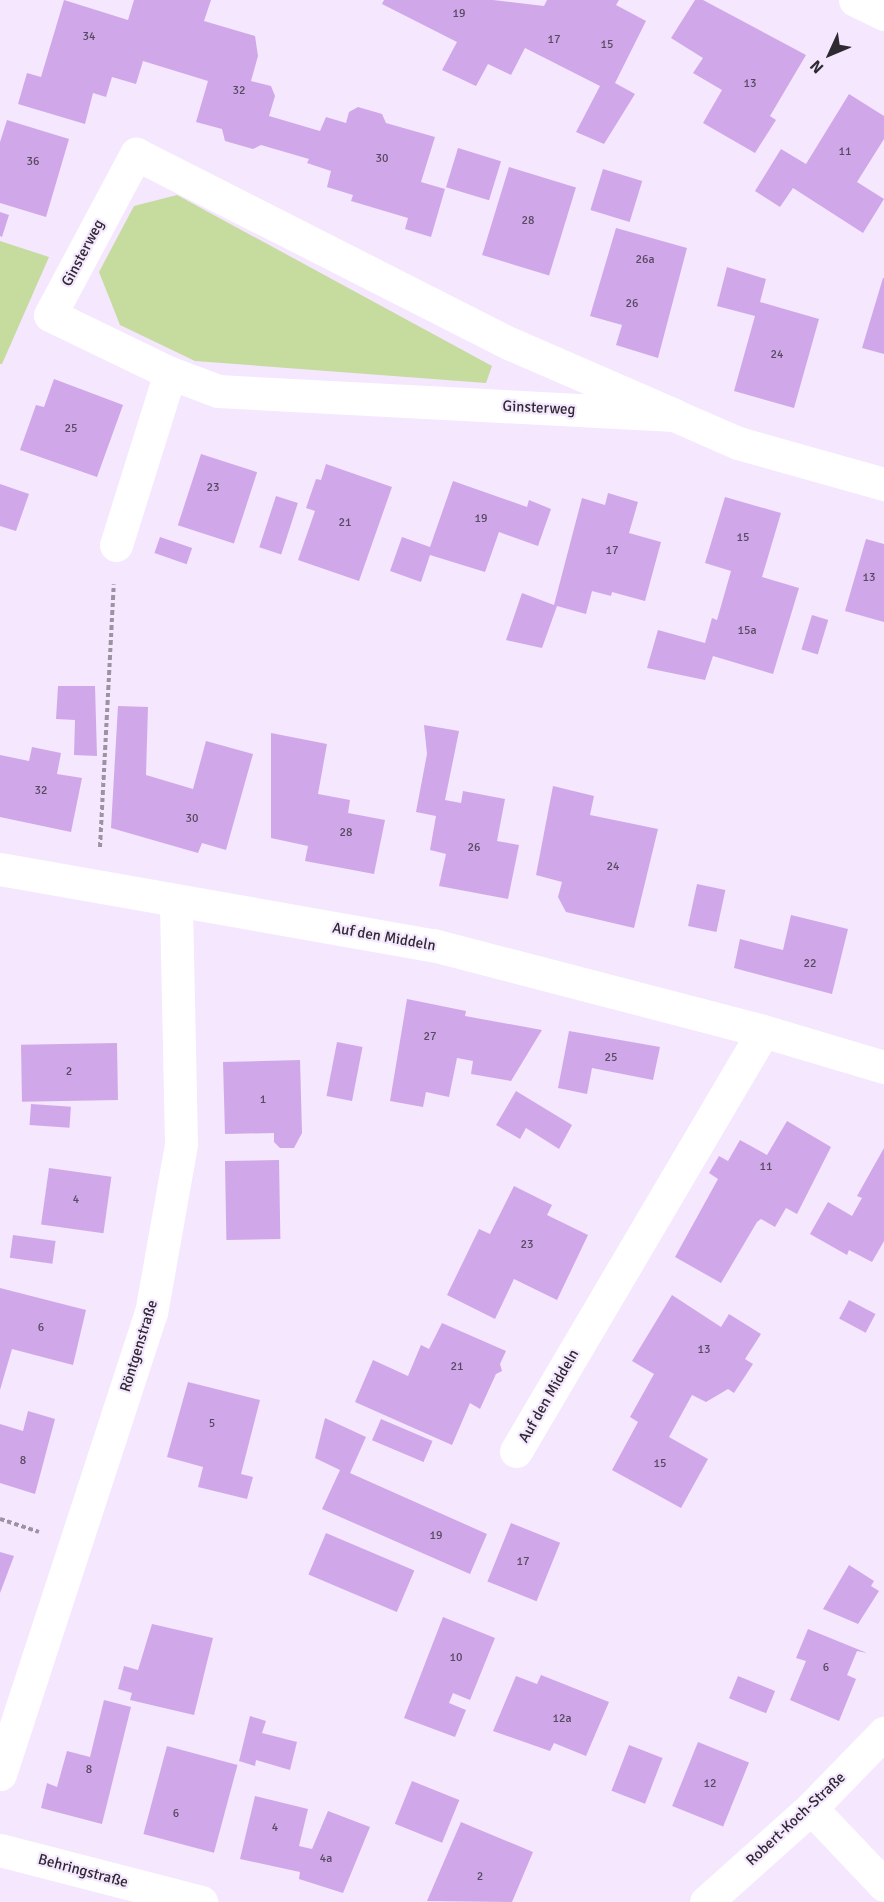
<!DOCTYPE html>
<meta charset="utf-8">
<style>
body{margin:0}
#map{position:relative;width:884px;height:1902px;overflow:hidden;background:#f4e7fe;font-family:Signika,sans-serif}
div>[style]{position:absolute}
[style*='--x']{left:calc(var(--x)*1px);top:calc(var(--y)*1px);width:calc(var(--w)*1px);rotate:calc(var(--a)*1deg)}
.green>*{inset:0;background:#c6db9e}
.building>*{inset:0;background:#d0a8ea;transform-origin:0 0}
.path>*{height:4px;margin-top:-2px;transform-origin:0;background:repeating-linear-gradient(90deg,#9b92a2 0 4.5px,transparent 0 7.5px)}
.minor>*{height:33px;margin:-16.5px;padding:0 16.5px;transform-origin:16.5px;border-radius:16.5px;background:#fff}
span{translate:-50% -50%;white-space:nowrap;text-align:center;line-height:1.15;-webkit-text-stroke:4.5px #f4e7fe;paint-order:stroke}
.number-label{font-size:12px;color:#574a60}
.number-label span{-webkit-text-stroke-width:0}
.street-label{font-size:15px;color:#2f2a32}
.north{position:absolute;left:800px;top:24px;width:60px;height:60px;-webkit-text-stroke:4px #f4e7fe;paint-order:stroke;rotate:226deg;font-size:16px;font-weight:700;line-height:24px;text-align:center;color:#2f2a32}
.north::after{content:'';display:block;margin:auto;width:21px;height:27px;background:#2f2a32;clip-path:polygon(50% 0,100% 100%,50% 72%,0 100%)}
</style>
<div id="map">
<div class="green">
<i style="clip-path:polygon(177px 195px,492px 366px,486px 383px,195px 361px,120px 325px,99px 272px,134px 206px)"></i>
<i style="clip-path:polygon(0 241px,49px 257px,2px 364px,0 364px)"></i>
</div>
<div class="building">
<i style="clip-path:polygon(64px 0,128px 20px,134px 0,211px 0,204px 21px,255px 36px,258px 56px,251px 81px,271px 86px,275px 96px,269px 116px,320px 131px,326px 117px,346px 123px,349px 112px,358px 107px,382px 114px,386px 123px,435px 137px,421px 182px,445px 189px,431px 237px,405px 229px,408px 218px,351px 201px,353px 195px,327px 187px,331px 171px,307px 163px,309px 159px,261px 145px,253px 149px,225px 141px,222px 129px,196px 122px,208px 81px,143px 61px,136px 84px,112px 77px,106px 97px,93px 93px,85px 124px,18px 104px,27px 73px,41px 77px)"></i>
<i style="clip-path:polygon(384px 0,493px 0,544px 6px,547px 0,619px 0,616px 5px,646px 21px,615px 83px,635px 94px,604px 144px,576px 132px,600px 86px,525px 48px,511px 75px,488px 64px,476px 86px,442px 70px,457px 42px,382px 4px)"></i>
<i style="clip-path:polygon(695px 0,703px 0,806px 55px,770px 116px,776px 120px,755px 153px,703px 123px,722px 90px,693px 73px,703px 58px,671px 38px)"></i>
<i style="clip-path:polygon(849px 94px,884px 116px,884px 139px,857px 182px,884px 199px,863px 233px,793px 188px,780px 207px,755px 191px,781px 149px,806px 164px)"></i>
<i style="clip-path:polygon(7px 120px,69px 139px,46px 217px,0 203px,0 142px)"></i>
<i style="left:458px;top:148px;width:45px;height:41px;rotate:17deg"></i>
<i style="left:509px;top:167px;width:70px;height:92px;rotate:17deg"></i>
<i style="left:603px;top:169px;width:41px;height:43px;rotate:17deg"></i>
<i style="clip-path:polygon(0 212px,9px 215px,2px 237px,0 236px)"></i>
<i style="clip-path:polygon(616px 228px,687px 248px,658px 358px,616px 345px,622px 325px,590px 316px)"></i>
<i style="clip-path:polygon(727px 267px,766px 279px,760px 302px,819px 319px,794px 408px,734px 391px,755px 316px,717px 306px)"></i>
<i style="clip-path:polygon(883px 278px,884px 278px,884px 354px,862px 348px)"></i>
<i style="clip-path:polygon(54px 379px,123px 405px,97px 477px,20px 450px,36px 405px,44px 407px)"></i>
<i style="left:201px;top:454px;width:59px;height:75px;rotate:18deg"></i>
<i style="clip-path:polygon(326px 464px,392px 487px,359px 581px,298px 560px,315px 511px,306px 508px,316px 479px,321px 480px)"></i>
<i style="clip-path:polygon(453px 481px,527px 507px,529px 500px,551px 509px,538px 546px,499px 532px,485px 572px,430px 555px,421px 582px,390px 571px,402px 537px,430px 547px)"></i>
<i style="clip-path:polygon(0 484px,29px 494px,16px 531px,0 526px)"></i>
<i style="clip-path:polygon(608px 493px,638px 502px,629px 533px,661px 542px,645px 601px,612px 592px,611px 596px,592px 591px,586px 614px,557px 606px,542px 648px,506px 640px,522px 593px,554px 605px,582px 498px,605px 505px)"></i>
<i style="left:276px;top:496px;width:23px;height:54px;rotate:18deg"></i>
<i style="clip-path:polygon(725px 497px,781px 513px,762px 577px,799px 588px,773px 674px,713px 656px,705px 680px,647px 668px,658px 630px,705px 643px,712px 618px,717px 620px,731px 571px,705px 563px)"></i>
<i style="left:160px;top:537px;width:34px;height:17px;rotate:19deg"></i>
<i style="clip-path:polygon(866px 539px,884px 544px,884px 622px,845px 611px)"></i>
<i style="left:812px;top:615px;width:17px;height:36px;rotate:17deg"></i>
<i style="clip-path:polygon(58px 686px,95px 686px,97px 756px,74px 755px,75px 720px,56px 719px)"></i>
<i style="clip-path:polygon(118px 706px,148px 707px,146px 775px,193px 789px,206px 741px,253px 754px,226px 850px,202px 843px,198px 853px,111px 828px)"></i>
<i style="clip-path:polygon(424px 725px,459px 731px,445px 800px,461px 803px,463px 791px,505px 799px,497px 841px,519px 845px,508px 899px,439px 886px,446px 854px,430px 850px,436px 816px,416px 812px,427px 754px)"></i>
<i style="clip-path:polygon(271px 733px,327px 744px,318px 794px,350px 800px,348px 813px,385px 820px,374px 874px,305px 861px,308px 846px,271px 838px)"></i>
<i style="clip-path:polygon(32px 747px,61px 753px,57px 774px,82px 778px,71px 832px,0 817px,0 755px,29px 761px)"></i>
<i style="clip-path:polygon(553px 786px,594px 796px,590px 815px,658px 829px,634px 928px,566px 912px,558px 897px,562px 882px,536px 875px)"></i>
<i style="left:697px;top:884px;width:29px;height:43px;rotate:12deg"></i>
<i style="clip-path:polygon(791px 915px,848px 929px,832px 994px,734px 968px,740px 939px,783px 950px)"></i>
<i style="clip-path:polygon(407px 999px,466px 1011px,465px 1016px,542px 1030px,511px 1081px,471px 1074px,473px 1061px,457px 1058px,449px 1097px,426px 1092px,423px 1107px,390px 1101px)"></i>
<i style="clip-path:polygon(569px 1031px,660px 1047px,653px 1080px,592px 1068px,587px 1094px,558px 1088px)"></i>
<i style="left:337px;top:1042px;width:26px;height:55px;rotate:11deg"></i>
<i style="left:117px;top:1043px;width:57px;height:96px;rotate:89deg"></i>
<i style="clip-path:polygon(300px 1060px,302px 1133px,294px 1148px,280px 1148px,274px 1142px,274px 1133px,225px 1134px,223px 1062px)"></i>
<i style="clip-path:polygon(516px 1091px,572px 1125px,559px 1149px,526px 1128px,520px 1139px,496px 1125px)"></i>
<i style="left:31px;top:1104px;width:40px;height:21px;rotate:4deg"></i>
<i style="clip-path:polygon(787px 1121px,831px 1147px,797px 1214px,786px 1208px,775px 1227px,761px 1219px,757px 1222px,721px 1283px,675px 1257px,718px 1179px,709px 1173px,719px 1156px,728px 1161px,740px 1140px,767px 1155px)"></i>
<i style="clip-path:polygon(884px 1148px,884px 1241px,872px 1262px,849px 1250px,847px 1255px,810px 1234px,828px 1202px,852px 1216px,862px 1198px,857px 1196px)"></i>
<i style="left:279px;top:1160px;width:79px;height:54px;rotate:89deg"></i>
<i style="left:49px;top:1168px;width:63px;height:57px;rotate:8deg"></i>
<i style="clip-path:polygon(514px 1186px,552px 1205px,547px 1215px,588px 1235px,557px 1300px,514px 1279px,495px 1319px,447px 1295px,479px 1229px,490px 1234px)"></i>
<i style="left:13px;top:1235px;width:43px;height:23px;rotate:8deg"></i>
<i style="clip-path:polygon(0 1288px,86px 1310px,73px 1365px,12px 1349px,0 1390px)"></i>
<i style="clip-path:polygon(672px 1295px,721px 1327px,729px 1314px,761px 1334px,745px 1359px,753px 1364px,734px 1393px,728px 1389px,706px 1402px,692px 1395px,669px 1437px,708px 1459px,681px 1508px,612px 1470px,638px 1422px,630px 1417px,654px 1374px,632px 1361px)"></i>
<i style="left:849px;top:1300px;width:30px;height:21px;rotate:28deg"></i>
<i style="clip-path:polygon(442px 1323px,506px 1351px,500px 1364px,502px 1371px,496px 1374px,480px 1409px,470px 1403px,452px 1445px,355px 1402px,373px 1360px,408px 1376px,421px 1345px,429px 1349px)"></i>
<i style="clip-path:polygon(188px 1382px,260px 1400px,241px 1474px,253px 1477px,247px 1499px,198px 1487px,203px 1467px,167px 1457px)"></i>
<i style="clip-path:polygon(28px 1411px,55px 1419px,35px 1494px,0 1483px,0 1424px,23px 1431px)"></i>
<i style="clip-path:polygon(325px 1418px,366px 1437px,350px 1473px,487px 1534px,470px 1574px,322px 1509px,340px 1470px,315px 1458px)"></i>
<i style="left:381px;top:1419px;width:56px;height:23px;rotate:23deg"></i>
<i style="left:511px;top:1523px;width:53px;height:63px;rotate:22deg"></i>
<i style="left:326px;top:1533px;width:96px;height:45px;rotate:23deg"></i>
<i style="clip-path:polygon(0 1552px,14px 1556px,0 1593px)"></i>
<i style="clip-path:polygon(849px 1565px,874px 1581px,871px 1586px,879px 1591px,858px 1624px,823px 1609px)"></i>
<i style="clip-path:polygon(443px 1617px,495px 1638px,470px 1700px,453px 1693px,449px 1703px,466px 1710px,455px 1737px,404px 1718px)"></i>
<i style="clip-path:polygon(152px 1624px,213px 1638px,194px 1715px,130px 1700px,132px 1693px,118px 1689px,124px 1666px,138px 1670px)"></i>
<i style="clip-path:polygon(808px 1629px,867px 1653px,857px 1651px,847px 1675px,856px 1679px,839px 1721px,790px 1700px,806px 1661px,796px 1658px)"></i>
<i style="clip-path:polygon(541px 1675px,609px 1702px,586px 1756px,554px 1743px,550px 1751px,493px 1731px,516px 1676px,537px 1684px)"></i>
<i style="left:738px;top:1676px;width:40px;height:24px;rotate:22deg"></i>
<i style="clip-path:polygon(104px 1700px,131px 1707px,102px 1824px,41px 1808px,47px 1783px,57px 1787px,67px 1751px,90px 1757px)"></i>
<i style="clip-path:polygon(250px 1716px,266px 1721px,262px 1733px,297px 1742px,290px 1770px,256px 1760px,255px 1766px,239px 1761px)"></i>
<i style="left:698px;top:1742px;width:55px;height:69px;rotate:22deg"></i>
<i style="left:629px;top:1745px;width:36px;height:49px;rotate:21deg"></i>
<i style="left:167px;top:1746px;width:73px;height:91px;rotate:15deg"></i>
<i style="left:412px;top:1781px;width:51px;height:46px;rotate:22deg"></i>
<i style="clip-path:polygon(255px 1796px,308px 1809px,299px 1846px,312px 1849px,328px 1811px,370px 1827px,343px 1893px,299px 1879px,300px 1872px,240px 1859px)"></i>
<i style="clip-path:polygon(461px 1822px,533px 1852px,512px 1902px,427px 1901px)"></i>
</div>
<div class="path">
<i style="--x:100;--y:847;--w:263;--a:-87"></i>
<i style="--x:0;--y:1519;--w:41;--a:18.4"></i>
</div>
<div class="minor">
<i style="--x:855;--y:0;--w:32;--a:26"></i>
<i style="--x:674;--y:415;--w:457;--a:-177"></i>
<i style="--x:218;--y:391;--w:51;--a:-159.4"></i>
<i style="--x:170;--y:373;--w:133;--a:-154.2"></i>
<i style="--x:50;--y:315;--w:183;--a:-61.9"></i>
<i style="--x:136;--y:154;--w:420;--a:26.9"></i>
<i style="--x:511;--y:344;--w:178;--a:23.5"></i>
<i style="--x:674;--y:415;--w:70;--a:23.6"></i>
<i style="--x:738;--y:443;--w:152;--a:15.7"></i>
<i style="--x:116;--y:545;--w:180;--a:-72.6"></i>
<i style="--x:0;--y:869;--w:440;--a:10"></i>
<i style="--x:433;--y:945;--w:341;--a:14.6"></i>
<i style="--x:763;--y:1031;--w:126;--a:16.6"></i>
<i style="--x:516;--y:1451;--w:487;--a:-59.5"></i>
<i style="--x:0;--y:1774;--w:485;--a:-71.9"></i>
<i style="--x:151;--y:1313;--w:172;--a:-79.9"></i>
<i style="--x:181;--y:1144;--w:243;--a:-91.2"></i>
<i style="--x:811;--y:1808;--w:106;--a:46.5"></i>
<i style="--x:0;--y:1850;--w:208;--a:14.5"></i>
<i style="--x:706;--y:1902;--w:141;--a:-41.8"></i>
<i style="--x:811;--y:1808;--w:105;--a:-45.8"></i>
</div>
<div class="number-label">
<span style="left:459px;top:14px">19</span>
<span style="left:89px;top:37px">34</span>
<span style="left:554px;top:40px">17</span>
<span style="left:607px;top:45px">15</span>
<span style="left:750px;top:84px">13</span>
<span style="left:239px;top:91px">32</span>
<span style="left:845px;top:152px">11</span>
<span style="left:382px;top:159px">30</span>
<span style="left:33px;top:162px">36</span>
<span style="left:528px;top:221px">28</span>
<span style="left:645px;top:260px">26a</span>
<span style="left:632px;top:304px">26</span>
<span style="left:777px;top:355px">24</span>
<span style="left:71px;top:429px">25</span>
<span style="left:213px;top:488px">23</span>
<span style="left:481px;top:519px">19</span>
<span style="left:345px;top:523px">21</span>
<span style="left:743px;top:538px">15</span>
<span style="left:612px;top:551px">17</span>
<span style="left:869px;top:578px">13</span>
<span style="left:747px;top:631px">15a</span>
<span style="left:41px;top:791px">32</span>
<span style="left:192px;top:819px">30</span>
<span style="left:346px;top:833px">28</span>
<span style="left:474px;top:848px">26</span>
<span style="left:613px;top:867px">24</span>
<span style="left:810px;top:964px">22</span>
<span style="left:430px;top:1037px">27</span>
<span style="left:611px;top:1058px">25</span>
<span style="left:69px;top:1072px">2</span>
<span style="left:263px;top:1100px">1</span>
<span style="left:766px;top:1167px">11</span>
<span style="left:76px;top:1200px">4</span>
<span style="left:527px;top:1245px">23</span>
<span style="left:41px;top:1328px">6</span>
<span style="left:704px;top:1350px">13</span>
<span style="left:457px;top:1367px">21</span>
<span style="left:212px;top:1424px">5</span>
<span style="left:23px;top:1461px">8</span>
<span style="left:660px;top:1464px">15</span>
<span style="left:436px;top:1536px">19</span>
<span style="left:523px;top:1562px">17</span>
<span style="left:456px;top:1658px">10</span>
<span style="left:826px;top:1668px">6</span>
<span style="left:562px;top:1719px">12a</span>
<span style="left:89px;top:1770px">8</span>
<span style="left:710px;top:1784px">12</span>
<span style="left:176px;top:1814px">6</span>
<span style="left:275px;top:1828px">4</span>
<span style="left:326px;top:1859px">4a</span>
<span style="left:480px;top:1877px">2</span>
</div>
<div class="street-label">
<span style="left:83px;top:253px;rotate:-62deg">Ginsterweg</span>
<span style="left:539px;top:408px;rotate:3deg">Ginsterweg</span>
<span style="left:384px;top:937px;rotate:10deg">Auf den Middeln</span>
<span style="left:139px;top:1346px;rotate:-73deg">Röntgenstraße</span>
<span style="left:549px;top:1396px;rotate:-60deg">Auf den Middeln</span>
<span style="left:796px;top:1819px;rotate:-43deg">Robert-Koch-Straße</span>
<span style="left:83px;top:1871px;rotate:15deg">Behringstraße</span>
</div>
<div class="north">N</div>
</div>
